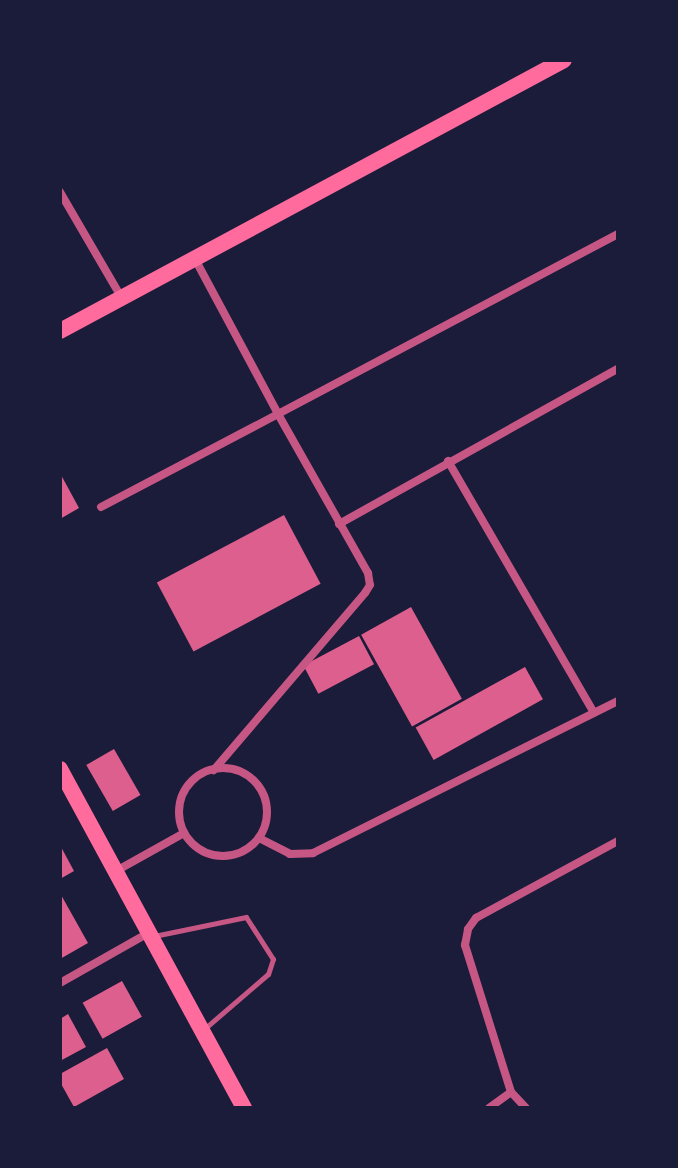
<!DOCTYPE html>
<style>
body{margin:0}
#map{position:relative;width:678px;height:1168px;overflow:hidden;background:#1b1b3a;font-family:"Titillium Web",sans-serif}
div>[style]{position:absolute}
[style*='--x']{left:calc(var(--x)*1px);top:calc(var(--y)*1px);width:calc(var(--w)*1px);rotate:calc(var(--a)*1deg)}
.building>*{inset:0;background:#dd5f8e;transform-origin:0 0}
.service>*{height:5px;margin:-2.5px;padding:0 2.5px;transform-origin:2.5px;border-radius:2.5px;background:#c65784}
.minor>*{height:8px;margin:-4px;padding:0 4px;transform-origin:4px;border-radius:4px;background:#c65784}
.minor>.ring{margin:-4px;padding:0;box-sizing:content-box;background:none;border:8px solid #c65784;border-radius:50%}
.secondary>*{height:16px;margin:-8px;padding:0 8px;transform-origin:8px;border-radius:8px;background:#ff6b9d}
span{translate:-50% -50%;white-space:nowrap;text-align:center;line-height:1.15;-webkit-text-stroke:7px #1b1b3a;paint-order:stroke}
.frame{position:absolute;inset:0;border:62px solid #1b1b3a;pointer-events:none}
</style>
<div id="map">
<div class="building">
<i style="clip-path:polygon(60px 473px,79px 508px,60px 519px)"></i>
<i style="left:284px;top:515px;width:78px;height:144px;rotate:62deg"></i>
<i style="left:411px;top:607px;width:105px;height:57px;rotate:61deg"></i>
<i style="left:359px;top:636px;width:32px;height:63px;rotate:62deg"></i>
<i style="left:525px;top:667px;width:37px;height:125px;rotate:61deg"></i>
<i style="left:114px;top:749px;width:53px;height:32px;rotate:60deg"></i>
<i style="clip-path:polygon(60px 845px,74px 871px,60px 879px)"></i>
<i style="clip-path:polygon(60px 893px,88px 943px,60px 959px)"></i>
<i style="left:122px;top:981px;width:41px;height:45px;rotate:61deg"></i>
<i style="clip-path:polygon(68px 1014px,86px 1047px,60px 1061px,60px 1019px)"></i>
<i style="clip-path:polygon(107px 1048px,124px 1079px,74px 1107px,60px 1082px,60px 1074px)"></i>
</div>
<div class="service">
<i style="--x:154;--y:936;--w:94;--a:-11.7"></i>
<i style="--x:246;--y:917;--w:50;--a:57.3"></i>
<i style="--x:273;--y:959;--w:16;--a:108"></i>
<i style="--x:268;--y:974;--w:86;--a:139.3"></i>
</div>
<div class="minor">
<i style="--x:60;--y:192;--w:121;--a:59.8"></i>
<i style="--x:195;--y:259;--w:176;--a:61.8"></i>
<i style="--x:278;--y:414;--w:385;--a:-27.9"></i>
<i style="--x:448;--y:461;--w:291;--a:59.9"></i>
<i style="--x:101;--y:507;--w:200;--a:-27.7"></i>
<i style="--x:278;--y:414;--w:183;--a:60.5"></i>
<i style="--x:368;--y:573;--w:12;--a:81"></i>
<i style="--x:370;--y:585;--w:9;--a:122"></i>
<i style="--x:365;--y:593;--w:233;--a:130.5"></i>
<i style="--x:339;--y:524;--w:319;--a:-29.1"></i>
<i class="ring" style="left:179px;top:768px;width:80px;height:80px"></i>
<i style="--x:259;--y:838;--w:35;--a:27"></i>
<i style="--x:290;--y:854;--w:23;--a:-2"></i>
<i style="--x:313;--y:853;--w:341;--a:-26.5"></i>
<i style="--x:116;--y:871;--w:78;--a:-29.2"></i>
<i style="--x:60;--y:983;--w:103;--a:-29.5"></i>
<i style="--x:489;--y:1108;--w:27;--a:-36"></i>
<i style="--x:526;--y:1108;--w:22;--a:-133"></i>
<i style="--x:511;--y:1092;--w:154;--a:-107.4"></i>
<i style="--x:465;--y:945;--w:16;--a:-79"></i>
<i style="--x:468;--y:929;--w:14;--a:-54"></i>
<i style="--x:476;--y:918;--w:162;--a:-28.5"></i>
</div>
<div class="secondary">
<i style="--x:60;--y:331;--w:572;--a:-28.27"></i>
<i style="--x:60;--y:769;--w:386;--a:61.5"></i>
</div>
<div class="frame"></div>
</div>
